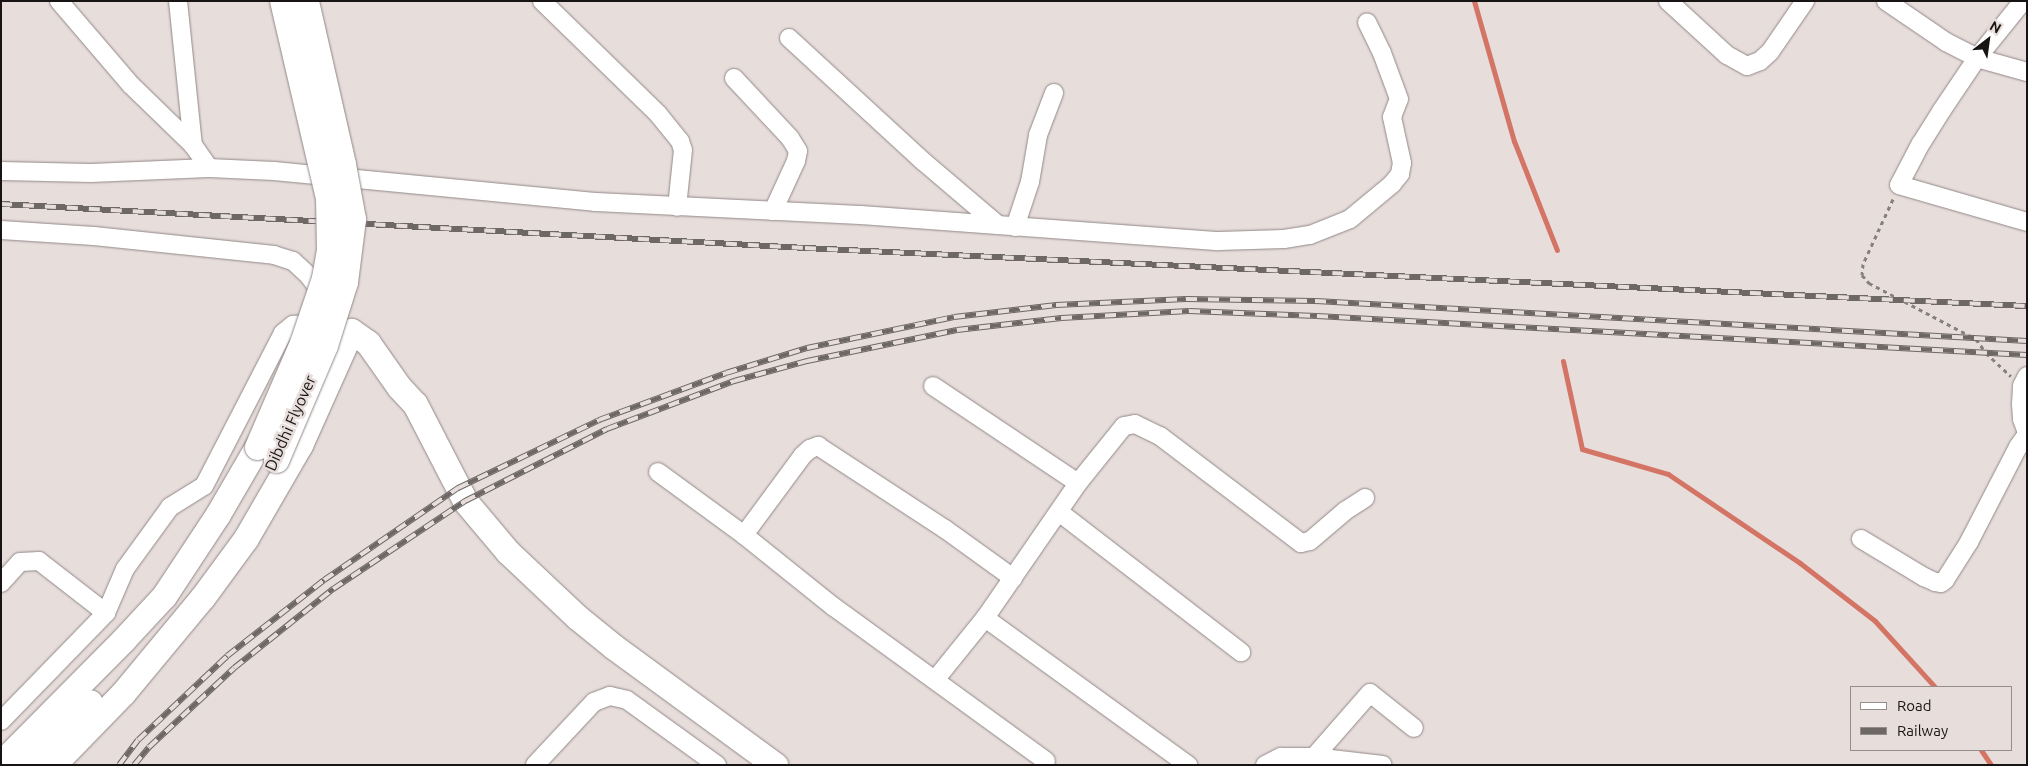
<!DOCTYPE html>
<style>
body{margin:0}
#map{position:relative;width:2028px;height:766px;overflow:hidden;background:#e7dddb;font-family:Ubuntu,sans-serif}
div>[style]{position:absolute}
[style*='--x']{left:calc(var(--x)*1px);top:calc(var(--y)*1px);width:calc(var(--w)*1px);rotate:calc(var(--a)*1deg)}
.stream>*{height:5px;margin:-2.5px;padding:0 2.5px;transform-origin:2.5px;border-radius:2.5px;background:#d37465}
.path>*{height:3px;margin-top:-1.5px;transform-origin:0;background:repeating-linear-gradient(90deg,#86807e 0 4px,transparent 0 8px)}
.roads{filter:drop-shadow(0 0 1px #918887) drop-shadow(0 0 1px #918887)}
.street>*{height:18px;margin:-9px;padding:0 9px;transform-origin:9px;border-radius:9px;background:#fff}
.secondary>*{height:25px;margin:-12.5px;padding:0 12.5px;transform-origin:12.5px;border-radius:12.5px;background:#fff}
.rail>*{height:5.5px;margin-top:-2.75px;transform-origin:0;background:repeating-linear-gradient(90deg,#e7dddb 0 11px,#6d6766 0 22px);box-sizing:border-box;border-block:1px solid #6d6766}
.bridges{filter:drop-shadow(0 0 1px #918887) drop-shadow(0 0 1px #918887)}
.secondary-bridge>*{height:25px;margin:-12.5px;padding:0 12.5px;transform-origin:12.5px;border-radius:12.5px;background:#fff}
span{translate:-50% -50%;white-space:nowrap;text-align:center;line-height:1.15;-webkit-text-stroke:5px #e7dddb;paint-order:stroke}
.street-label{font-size:16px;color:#171413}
.frame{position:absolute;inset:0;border:2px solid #171413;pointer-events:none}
.legend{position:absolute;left:1850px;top:686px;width:162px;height:65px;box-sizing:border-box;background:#e7dddb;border:1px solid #948d8b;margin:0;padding:6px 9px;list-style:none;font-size:15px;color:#171413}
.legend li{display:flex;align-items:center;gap:10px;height:25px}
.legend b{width:25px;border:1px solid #948d8b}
.north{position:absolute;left:1963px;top:15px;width:50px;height:50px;-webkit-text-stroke:4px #e7dddb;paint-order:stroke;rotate:30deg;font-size:14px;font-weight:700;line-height:20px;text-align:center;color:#171413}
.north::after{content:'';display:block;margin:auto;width:18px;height:22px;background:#171413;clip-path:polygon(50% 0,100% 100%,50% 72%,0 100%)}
</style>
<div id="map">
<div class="stream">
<i style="--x:1474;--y:1;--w:146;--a:74.1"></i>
<i style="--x:1514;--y:141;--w:117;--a:68.5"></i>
<i style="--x:1563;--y:361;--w:90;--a:77.8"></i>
<i style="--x:1582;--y:449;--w:90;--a:16.2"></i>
<i style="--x:1668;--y:474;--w:159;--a:34"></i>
<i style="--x:1800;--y:563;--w:95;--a:37.7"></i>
<i style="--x:1875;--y:621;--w:89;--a:47.7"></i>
<i style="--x:1981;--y:750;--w:18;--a:56"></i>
</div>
<div class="path">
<i style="--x:1893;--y:199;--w:72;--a:114.8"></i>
<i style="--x:1863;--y:264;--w:11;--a:95"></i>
<i style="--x:1862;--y:275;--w:11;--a:49"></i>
<i style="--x:1869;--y:283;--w:121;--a:27.6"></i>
<i style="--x:1976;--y:339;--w:17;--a:54"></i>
<i style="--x:1986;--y:353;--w:34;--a:43"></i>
</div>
<div class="roads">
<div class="street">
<i style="--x:59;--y:1;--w:111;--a:49.4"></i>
<i style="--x:131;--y:85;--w:86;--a:44.1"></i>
<i style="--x:193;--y:145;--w:28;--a:55"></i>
<i style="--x:178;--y:1;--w:145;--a:84.1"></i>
<i style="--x:542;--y:1;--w:162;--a:44.2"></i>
<i style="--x:658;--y:114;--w:35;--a:51"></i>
<i style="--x:680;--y:141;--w:9;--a:72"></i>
<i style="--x:683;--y:150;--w:57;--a:96"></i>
<i style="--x:1668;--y:1;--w:80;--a:42.5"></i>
<i style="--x:1727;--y:55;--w:23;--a:29"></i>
<i style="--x:1747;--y:66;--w:14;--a:-21"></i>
<i style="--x:1760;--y:61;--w:13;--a:-42"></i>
<i style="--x:1770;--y:52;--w:62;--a:-55.5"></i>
<i style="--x:1886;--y:1;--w:73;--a:34.3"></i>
<i style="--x:1946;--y:42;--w:35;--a:27"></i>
<i style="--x:1977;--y:58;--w:52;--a:15.6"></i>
<i style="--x:2023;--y:1;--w:73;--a:128.9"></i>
<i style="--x:1977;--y:58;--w:63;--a:123.9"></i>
<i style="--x:1942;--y:110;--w:39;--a:122"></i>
<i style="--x:1921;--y:143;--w:47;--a:117.6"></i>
<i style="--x:1899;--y:185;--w:133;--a:16.1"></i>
<i style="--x:789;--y:38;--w:183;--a:42.6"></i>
<i style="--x:924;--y:162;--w:97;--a:40.4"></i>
<i style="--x:734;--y:78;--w:82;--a:47"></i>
<i style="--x:790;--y:138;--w:15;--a:58"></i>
<i style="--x:798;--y:151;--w:10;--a:101"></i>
<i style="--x:796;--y:161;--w:55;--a:114.7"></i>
<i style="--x:1;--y:171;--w:90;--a:1.3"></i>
<i style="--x:91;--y:173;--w:118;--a:-2.4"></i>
<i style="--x:209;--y:168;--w:65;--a:2.6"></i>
<i style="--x:274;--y:171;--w:322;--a:5.5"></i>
<i style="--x:595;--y:202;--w:266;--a:2.8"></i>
<i style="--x:861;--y:215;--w:359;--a:4.2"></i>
<i style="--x:1219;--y:241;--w:65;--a:-1.8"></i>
<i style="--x:1284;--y:239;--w:26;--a:-9"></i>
<i style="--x:1310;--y:235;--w:43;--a:-21.8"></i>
<i style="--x:1350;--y:219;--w:55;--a:-39.8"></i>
<i style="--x:1392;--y:184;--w:13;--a:-51"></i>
<i style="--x:1400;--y:174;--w:11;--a:-80"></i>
<i style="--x:1402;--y:163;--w:47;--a:-102.3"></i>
<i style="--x:1392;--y:117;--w:19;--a:-69"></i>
<i style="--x:1399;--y:99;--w:49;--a:-110.3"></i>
<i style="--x:1382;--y:53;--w:34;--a:-116"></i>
<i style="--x:1015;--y:227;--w:47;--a:-71.6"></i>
<i style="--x:1030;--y:182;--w:48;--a:-80.3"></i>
<i style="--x:1038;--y:135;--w:45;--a:-69.1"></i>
<i style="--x:1;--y:230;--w:93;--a:3.7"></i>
<i style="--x:94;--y:236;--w:181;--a:6"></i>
<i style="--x:274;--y:255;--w:20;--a:18"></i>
<i style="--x:293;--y:261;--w:22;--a:43"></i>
<i style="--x:309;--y:276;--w:26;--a:53"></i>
<i style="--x:2027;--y:376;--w:11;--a:117"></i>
<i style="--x:2022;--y:386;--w:18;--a:93"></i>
<i style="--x:2021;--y:404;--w:15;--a:86"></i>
<i style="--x:2022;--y:419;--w:15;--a:70"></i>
<i style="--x:933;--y:386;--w:174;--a:33.8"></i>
<i style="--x:658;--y:472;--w:107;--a:36.2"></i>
<i style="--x:744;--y:535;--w:115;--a:38.7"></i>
<i style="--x:834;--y:607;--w:262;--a:36"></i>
<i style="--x:1059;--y:512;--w:230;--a:37.6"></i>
<i style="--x:744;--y:535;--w:99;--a:-53.6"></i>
<i style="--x:803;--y:455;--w:9;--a:-41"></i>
<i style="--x:810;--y:449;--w:9;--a:-21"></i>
<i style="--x:818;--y:446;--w:152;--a:33.2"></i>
<i style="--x:945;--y:529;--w:84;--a:35.8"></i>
<i style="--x:1861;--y:539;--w:74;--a:31.1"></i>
<i style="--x:1924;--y:577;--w:12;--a:24"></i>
<i style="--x:1935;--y:582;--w:6;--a:9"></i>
<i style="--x:1941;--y:583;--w:5;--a:-37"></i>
<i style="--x:1945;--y:580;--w:45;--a:-57.7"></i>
<i style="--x:1969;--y:542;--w:107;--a:-62.7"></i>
<i style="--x:2018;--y:447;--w:16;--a:-55"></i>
<i style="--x:1;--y:583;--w:28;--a:-48"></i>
<i style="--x:20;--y:562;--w:19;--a:-3"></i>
<i style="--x:39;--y:561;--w:85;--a:37.8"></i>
<i style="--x:985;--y:618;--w:251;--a:35.9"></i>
<i style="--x:935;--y:680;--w:80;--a:-51.1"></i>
<i style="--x:985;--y:618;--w:164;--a:-55.4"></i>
<i style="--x:1078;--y:483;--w:73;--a:-51.1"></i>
<i style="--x:1124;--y:426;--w:11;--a:-10"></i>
<i style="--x:1135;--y:424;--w:28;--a:26"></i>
<i style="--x:1160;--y:436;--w:177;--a:37.2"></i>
<i style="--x:1301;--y:543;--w:9;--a:-13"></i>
<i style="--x:1310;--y:541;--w:46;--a:-40.6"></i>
<i style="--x:1345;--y:511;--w:24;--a:-33"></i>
<i style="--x:1;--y:721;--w:151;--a:-45.8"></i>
<i style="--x:106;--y:613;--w:48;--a:-66.6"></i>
<i style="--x:125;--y:569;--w:77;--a:-54"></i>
<i style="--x:170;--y:507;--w:40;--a:-32"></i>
<i style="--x:204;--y:486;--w:172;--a:-62.7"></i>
<i style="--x:283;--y:333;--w:13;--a:-39"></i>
<i style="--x:293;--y:325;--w:26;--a:-4"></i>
<i style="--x:1314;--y:757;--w:85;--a:-48.8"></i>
<i style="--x:1370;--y:693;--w:56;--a:38.5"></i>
<i style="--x:535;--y:765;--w:86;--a:-46.9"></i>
<i style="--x:594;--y:702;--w:17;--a:-21"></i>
<i style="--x:610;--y:696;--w:17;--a:13"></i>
<i style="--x:627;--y:700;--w:111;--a:35.8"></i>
<i style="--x:1265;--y:765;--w:18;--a:-27"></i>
<i style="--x:1281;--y:757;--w:33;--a:0"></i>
<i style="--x:1314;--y:757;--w:69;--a:6.6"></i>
</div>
<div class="secondary">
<i style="--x:1;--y:763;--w:175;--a:-45.2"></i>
<i style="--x:124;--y:639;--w:59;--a:-47.1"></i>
<i style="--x:164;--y:596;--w:98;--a:-56.6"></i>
<i style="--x:218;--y:514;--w:78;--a:-59.8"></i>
<i style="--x:24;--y:765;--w:91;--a:-43.7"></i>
<i style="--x:53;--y:765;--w:100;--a:-45.8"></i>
<i style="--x:123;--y:693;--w:124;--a:-50.3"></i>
<i style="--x:202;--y:598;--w:74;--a:-53.7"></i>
<i style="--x:246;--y:538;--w:108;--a:-59.9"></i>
<i style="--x:300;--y:445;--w:125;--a:-65.9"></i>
<i style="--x:351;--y:331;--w:21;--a:35"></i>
<i style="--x:368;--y:343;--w:54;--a:54.8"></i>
<i style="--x:399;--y:387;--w:23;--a:47"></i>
<i style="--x:415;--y:404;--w:109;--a:62.7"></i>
<i style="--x:465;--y:501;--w:67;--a:49.9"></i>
<i style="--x:508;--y:552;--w:95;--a:43.3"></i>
<i style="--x:577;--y:617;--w:48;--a:39"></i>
<i style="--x:614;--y:647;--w:200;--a:36.2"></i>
</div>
</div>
<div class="rail">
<i style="--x:1;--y:204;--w:805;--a:3.13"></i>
<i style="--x:805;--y:248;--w:1223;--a:2.72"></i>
<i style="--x:119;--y:765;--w:31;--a:-53"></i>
<i style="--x:138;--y:740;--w:122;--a:-43.3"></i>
<i style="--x:227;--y:656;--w:123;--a:-38.1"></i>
<i style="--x:324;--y:580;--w:163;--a:-34.5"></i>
<i style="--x:458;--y:488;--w:157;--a:-25.7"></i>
<i style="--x:599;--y:420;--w:135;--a:-20.3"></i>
<i style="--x:726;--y:373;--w:85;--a:-17.2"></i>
<i style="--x:807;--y:348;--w:150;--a:-11.9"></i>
<i style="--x:954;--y:317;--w:103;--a:-6.7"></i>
<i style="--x:1056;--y:305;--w:130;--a:-2.6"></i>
<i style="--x:1186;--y:299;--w:129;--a:0.9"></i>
<i style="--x:1315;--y:301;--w:713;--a:3.22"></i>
<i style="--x:134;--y:765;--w:23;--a:-50"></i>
<i style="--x:149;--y:747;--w:116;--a:-42.9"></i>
<i style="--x:234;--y:668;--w:127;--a:-38.6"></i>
<i style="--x:333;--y:589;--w:159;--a:-33.7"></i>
<i style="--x:465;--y:501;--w:159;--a:-26.9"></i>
<i style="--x:607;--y:429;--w:136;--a:-20.7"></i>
<i style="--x:734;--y:381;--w:76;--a:-15.3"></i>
<i style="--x:807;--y:361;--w:153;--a:-11.7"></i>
<i style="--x:957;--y:330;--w:105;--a:-6.6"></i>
<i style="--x:1061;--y:318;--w:128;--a:-3.1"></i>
<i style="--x:1189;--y:311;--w:128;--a:2.2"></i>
<i style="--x:1317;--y:316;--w:711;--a:3.14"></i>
</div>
<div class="bridges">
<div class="secondary-bridge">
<i style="--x:257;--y:447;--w:113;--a:-66.6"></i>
<i style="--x:302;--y:343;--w:69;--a:-71.3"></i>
<i style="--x:324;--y:278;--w:28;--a:-80"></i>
<i style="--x:329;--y:250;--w:52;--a:-91.1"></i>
<i style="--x:328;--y:198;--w:202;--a:-103.1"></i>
<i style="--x:276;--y:460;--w:125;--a:-66.9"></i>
<i style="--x:325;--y:345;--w:66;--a:-72.4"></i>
<i style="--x:345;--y:282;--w:64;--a:-82.8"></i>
<i style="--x:353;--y:219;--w:56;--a:-100.3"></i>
<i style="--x:343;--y:164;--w:167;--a:-102.8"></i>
</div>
</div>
<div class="street-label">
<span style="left:290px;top:423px;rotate:-66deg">Dibdhi Flyover</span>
</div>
<div class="frame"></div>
<ul class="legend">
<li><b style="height:6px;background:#fff"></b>Road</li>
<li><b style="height:6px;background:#6d6766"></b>Railway</li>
</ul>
<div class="north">N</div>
</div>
